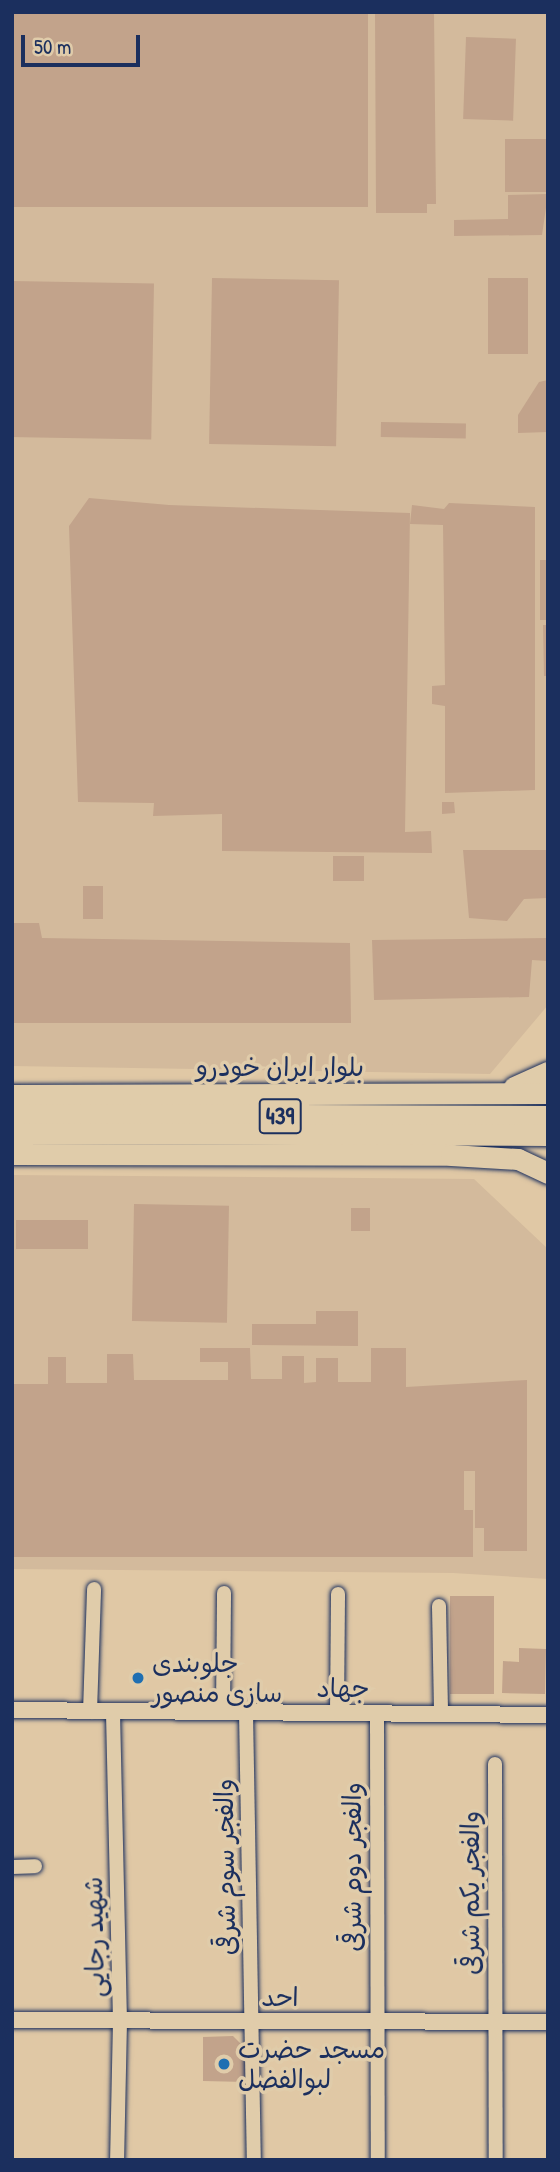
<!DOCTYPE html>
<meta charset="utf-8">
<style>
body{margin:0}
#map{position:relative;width:560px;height:2172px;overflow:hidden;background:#e0c8a5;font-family:"Patrick Hand","Playpen Sans Arabic",sans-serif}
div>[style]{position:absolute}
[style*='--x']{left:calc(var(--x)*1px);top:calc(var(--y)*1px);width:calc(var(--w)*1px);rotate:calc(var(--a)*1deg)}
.built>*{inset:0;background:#d3ba9c}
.building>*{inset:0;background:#c2a38b;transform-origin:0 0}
.roads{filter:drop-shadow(0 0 2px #1b2f5e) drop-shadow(0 0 2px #1b2f5e)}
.minor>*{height:14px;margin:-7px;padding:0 7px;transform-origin:7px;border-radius:7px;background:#e0ccaa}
.tertiary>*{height:16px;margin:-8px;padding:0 8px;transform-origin:8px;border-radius:8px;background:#e0ccaa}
.primary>*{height:21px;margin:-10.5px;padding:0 10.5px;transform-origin:10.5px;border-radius:10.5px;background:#e0ccaa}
.dots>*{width:19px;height:19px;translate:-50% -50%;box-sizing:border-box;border:4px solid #e0ccaa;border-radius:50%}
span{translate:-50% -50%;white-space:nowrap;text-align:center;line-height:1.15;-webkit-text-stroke:7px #e0ccaa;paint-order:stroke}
.shield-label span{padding:2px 5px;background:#e0ccaa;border:2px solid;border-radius:5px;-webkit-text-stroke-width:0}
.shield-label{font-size:24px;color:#1b2f5e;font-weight:700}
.street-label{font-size:26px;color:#1b2f5e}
.poi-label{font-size:26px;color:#1b2f5e}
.left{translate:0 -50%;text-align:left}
.frame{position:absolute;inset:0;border:14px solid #1b2f5e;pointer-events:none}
.scale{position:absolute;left:21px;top:35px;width:119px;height:32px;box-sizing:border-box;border:4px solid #1b2f5e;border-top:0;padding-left:9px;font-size:21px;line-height:24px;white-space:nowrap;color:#1b2f5e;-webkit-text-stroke:5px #e0ccaa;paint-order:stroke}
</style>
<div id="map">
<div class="built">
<i style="clip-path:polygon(12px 12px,548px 12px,548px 1005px,490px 1074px,12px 1066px)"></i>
<i style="clip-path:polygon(12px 1175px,474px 1179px,548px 1249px,548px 1579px,453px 1573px,12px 1569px)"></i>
</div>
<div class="building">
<i style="left:12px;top:12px;width:356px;height:195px"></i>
<i style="clip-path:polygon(375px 12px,434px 12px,436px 204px,427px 204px,427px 213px,376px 213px)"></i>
<i style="left:466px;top:37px;width:50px;height:82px;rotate:2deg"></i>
<i style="left:548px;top:139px;width:53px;height:43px;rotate:90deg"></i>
<i style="clip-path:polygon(548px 194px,542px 235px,454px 236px,454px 220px,508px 219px,508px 195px)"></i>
<i style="left:212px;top:278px;width:127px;height:166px;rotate:1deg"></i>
<i style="left:488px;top:278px;width:40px;height:76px"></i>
<i style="left:12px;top:281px;width:142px;height:156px;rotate:1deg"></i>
<i style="clip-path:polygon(548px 380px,548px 432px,518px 433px,518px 415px,539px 382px)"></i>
<i style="left:381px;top:422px;width:85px;height:15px;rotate:1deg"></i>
<i style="clip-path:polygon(89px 498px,169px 505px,410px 513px,405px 832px,431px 831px,432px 853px,222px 851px,222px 814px,153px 816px,154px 803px,78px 802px,69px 526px)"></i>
<i style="clip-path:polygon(449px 503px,535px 507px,535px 790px,445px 793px,445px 706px,432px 704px,432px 686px,445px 685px,443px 525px,410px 524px,412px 505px,444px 509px)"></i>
<i style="left:540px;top:560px;width:8px;height:60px"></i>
<i style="clip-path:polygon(543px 625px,548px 625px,548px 676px,544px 676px)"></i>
<i style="clip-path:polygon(442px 802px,454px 802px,455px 813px,442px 814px)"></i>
<i style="clip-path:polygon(463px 850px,548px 850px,548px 898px,524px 899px,507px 921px,469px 918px)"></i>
<i style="left:333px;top:856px;width:31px;height:25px"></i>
<i style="left:83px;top:886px;width:20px;height:33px"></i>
<i style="clip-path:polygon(12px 923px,39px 923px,42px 938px,350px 943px,351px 1023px,12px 1023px)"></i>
<i style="clip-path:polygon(548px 938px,548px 961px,532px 960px,529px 997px,374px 1000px,372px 940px)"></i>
<i style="left:134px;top:1204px;width:95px;height:117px;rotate:1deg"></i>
<i style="left:351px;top:1208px;width:19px;height:23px"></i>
<i style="left:16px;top:1220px;width:72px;height:29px"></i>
<i style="clip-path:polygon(316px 1311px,358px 1311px,358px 1346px,252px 1345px,252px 1324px,316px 1324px)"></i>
<i style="clip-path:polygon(200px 1348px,250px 1348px,251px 1379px,282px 1379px,282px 1356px,304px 1356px,304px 1383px,316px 1382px,316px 1358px,338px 1358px,338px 1382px,371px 1382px,371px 1348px,406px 1348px,406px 1387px,527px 1380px,527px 1551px,484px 1551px,484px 1528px,475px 1528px,475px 1471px,464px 1471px,464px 1510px,473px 1510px,473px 1557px,12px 1557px,12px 1384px,48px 1384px,48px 1357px,66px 1357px,66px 1383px,107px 1383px,107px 1354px,133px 1354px,134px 1380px,228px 1380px,228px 1362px,200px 1362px)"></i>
<i style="left:450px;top:1596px;width:44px;height:98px"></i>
<i style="clip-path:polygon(519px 1648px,546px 1649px,545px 1694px,502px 1693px,503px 1661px,519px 1662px)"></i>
<i style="clip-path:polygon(233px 2036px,244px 2047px,246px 2082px,203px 2081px,203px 2037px)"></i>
</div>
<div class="roads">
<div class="minor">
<i style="--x:439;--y:1606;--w:107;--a:88.9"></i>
<i style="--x:90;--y:1712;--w:123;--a:-88.1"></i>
<i style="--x:223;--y:1712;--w:119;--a:-89.5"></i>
<i style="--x:246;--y:1712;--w:448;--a:89"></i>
<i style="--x:337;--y:1712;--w:118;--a:-89.5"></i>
<i style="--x:113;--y:1713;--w:308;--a:88.7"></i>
<i style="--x:120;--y:2021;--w:139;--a:91.2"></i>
<i style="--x:377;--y:1713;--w:447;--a:89.9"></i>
<i style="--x:495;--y:1764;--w:396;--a:89.9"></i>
<i style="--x:12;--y:1867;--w:23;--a:-2"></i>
</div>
<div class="tertiary">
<i style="--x:12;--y:1710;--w:536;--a:0.53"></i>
<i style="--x:12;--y:2020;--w:536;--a:0.21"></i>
</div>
<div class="primary">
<i style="--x:514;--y:1087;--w:37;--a:-24"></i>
<i style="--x:12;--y:1095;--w:536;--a:-0.21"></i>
<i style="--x:12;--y:1114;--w:536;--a:0.21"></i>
<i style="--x:12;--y:1133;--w:536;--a:0.21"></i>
<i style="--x:12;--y:1154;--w:439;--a:0.1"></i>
<i style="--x:451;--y:1155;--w:67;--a:3.4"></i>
<i style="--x:518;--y:1159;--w:33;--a:25"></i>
</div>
</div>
<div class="dots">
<i style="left:138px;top:1678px;background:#1f6fb2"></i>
<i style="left:224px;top:2064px;background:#1f6fb2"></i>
</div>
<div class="shield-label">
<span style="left:280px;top:1116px">439</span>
</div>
<div class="street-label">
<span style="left:280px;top:1067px">بلوار ایران خودرو</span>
<span style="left:343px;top:1688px">جهاد</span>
<span style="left:225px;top:1867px;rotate:-91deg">والفجر سوم شرقی</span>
<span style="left:352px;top:1867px;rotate:-90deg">والفجر دوم شرقی</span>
<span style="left:470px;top:1893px;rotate:-90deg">والفجر یکم شرقی</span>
<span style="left:94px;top:1937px;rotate:-91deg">شهید رجایی</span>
<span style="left:280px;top:1997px">احد</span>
</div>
<div class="poi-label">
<span class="left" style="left:152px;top:1678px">جلوبندی<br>سازی منصور</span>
<span class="left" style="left:238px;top:2064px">مسجد حضرت<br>لبوالفضل</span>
</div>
<div class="frame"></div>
<div class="scale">50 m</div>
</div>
